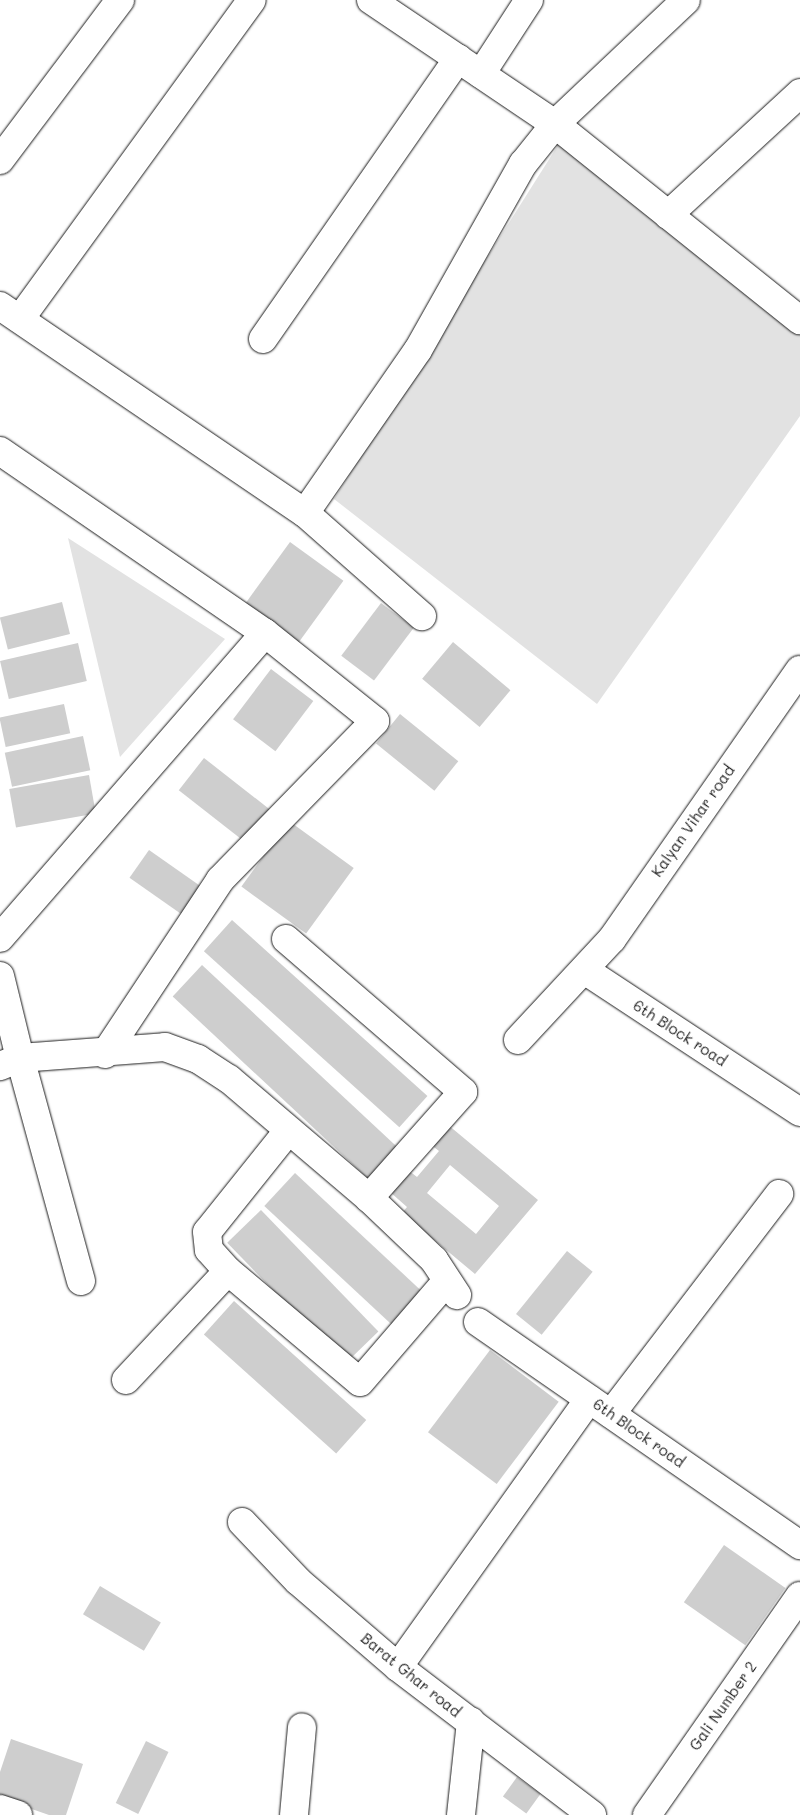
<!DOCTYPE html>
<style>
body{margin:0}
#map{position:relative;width:800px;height:1815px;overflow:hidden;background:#fff;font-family:Mali,sans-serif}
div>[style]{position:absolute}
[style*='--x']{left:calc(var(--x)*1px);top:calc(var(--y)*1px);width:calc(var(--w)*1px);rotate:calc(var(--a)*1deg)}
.green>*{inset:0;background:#e2e2e2}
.building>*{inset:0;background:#cecece;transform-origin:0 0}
.roads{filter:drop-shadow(0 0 1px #1c1c1c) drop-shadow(0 0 1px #1c1c1c)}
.minor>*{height:28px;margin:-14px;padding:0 14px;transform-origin:14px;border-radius:14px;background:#fff}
span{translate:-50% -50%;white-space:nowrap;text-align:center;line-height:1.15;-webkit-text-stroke:5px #fff;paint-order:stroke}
.street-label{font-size:15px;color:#1c1c1c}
</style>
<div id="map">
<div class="green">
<i style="clip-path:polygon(560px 142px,800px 332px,800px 416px,597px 704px,334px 499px)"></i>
<i style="clip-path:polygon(68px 538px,225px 639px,120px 757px)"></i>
</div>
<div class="building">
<i style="left:290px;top:542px;width:66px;height:79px;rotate:36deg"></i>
<i style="left:62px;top:602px;width:33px;height:64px;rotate:76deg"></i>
<i style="left:381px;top:603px;width:41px;height:66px;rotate:37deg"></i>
<i style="left:453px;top:642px;width:75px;height:48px;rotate:40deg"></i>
<i style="left:78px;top:643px;width:39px;height:80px;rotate:77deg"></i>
<i style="left:271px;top:669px;width:53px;height:63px;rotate:37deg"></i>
<i style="left:64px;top:704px;width:30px;height:66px;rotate:78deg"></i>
<i style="left:400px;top:714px;width:75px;height:38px;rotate:39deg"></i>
<i style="left:83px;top:736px;width:35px;height:80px;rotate:78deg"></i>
<i style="left:204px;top:758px;width:86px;height:41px;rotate:38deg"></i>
<i style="left:89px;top:775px;width:39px;height:81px;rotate:80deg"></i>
<i style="left:289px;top:821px;width:80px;height:81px;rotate:36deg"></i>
<i style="left:149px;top:850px;width:67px;height:34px;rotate:35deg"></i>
<i style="left:232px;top:920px;width:263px;height:42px;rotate:42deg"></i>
<i style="left:202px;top:965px;width:268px;height:43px;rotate:43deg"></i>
<i style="clip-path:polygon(evenodd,447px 1124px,538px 1200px,475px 1274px,402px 1213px,407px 1207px,390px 1192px,408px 1170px,417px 1177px,439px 1151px,430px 1144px,447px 1124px,450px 1165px,499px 1206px,476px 1234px,427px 1193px,450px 1165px)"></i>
<i style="left:295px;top:1173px;width:177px;height:45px;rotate:43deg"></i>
<i style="left:261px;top:1210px;width:169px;height:47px;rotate:46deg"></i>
<i style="left:567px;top:1251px;width:33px;height:81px;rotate:39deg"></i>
<i style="left:234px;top:1301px;width:178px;height:45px;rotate:42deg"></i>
<i style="left:490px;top:1350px;width:86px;height:103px;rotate:37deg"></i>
<i style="left:724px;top:1545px;width:75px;height:70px;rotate:35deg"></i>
<i style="left:100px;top:1586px;width:71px;height:33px;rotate:31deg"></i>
<i style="clip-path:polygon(11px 1739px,83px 1764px,66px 1815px,49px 1815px,0 1798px,0 1772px)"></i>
<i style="left:146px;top:1741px;width:25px;height:69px;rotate:26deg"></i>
<i style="left:517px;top:1777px;width:29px;height:24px;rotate:36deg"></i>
</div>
<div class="roads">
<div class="minor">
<i style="--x:371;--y:0;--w:222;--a:34"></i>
<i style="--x:555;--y:124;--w:314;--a:38.7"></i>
<i style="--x:481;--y:74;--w:88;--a:-57"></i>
<i style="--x:0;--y:160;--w:200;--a:-53.1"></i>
<i style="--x:668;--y:215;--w:180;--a:-42.7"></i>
<i style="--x:0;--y:306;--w:369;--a:34.2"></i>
<i style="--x:305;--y:513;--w:198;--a:-55.3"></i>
<i style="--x:418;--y:350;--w:214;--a:-60.6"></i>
<i style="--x:523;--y:164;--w:51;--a:-51.3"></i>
<i style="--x:555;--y:124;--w:180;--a:-43.4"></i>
<i style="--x:20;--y:319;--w:394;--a:-54"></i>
<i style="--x:263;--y:339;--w:342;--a:-55.2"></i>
<i style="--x:0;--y:451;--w:321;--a:34.5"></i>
<i style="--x:265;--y:633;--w:404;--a:131"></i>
<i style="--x:305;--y:513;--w:156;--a:41.4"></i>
<i style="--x:286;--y:939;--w:234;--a:40.8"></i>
<i style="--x:463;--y:1092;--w:142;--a:131.6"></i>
<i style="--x:586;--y:971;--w:256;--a:33.4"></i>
<i style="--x:0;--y:976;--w:84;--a:76.3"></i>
<i style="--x:20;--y:1058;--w:22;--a:158"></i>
<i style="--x:518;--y:1040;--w:138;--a:-47.1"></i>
<i style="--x:612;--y:939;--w:328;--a:-55.1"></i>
<i style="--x:105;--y:1054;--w:209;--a:-56.5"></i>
<i style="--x:220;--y:880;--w:222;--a:-45.7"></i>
<i style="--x:375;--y:721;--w:141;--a:-141.3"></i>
<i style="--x:288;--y:1131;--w:129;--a:128.7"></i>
<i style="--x:207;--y:1232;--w:18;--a:84"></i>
<i style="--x:209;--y:1250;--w:28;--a:48"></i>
<i style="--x:228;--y:1271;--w:172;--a:40.1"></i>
<i style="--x:360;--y:1382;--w:133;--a:-49.3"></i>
<i style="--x:81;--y:1281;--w:231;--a:-105.3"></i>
<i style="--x:20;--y:1058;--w:145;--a:-4.3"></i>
<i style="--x:165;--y:1047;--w:35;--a:20"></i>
<i style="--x:198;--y:1059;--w:37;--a:33"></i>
<i style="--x:229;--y:1079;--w:184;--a:40.4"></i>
<i style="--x:369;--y:1198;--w:90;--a:43.6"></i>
<i style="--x:434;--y:1260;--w:42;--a:56.7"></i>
<i style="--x:478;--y:1322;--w:392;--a:34.7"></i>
<i style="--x:126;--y:1380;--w:149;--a:-46.9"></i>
<i style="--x:611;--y:1414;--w:277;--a:-52.6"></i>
<i style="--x:242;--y:1522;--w:81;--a:46.5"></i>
<i style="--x:298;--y:1581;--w:132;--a:40.7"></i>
<i style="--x:398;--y:1667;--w:244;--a:37.3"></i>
<i style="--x:398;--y:1667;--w:329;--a:-54.5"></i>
<i style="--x:0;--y:1809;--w:19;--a:18"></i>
<i style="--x:294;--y:1815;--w:88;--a:-84.8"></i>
<i style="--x:461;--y:1815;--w:94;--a:-83.9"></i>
<i style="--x:647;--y:1815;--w:267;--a:-55.1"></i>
</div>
</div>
<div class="street-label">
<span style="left:693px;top:821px;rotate:-55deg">Kalyan Vihar road</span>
<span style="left:680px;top:1033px;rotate:33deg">6th Block road</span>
<span style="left:639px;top:1433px;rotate:35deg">6th Block road</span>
<span style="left:411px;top:1675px;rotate:39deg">Barat Ghar road</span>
<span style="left:723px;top:1706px;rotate:-55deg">Gali Number 2</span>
</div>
</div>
